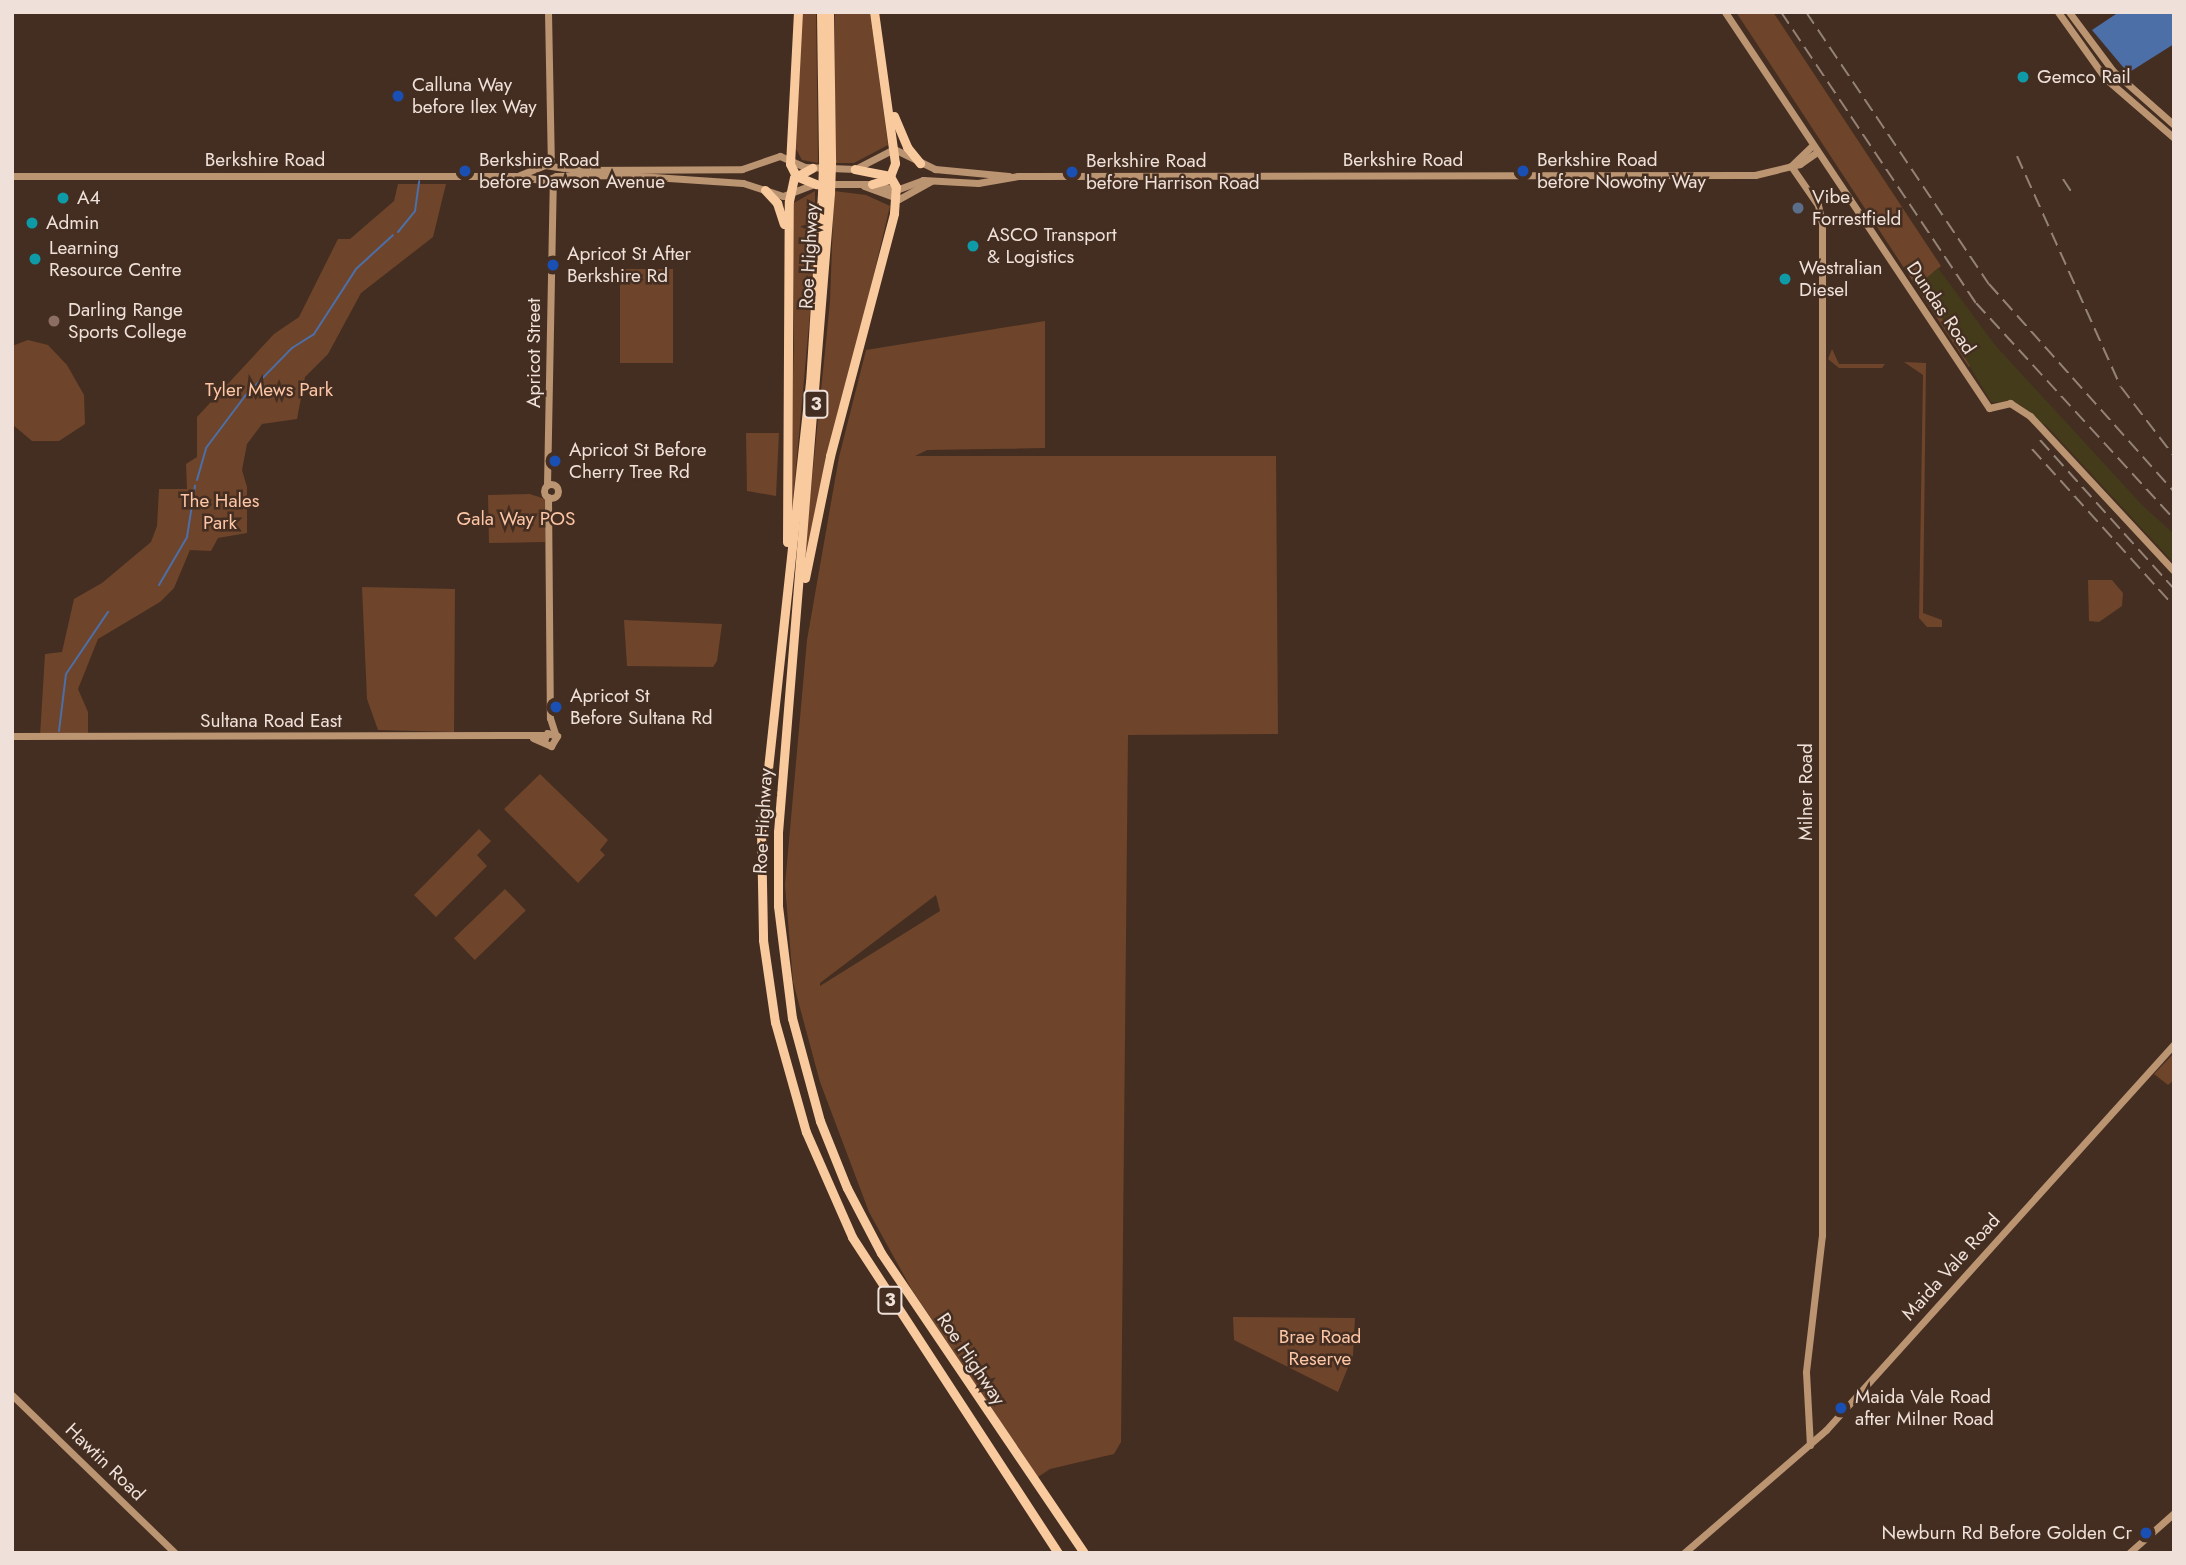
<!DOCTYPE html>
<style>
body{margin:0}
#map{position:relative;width:2186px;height:1565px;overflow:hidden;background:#442e21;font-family:Jost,sans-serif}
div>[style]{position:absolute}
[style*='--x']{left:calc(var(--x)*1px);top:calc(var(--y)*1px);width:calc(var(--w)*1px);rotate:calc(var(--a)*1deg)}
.green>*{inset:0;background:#6e442b;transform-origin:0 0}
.sand>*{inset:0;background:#443b1b}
.water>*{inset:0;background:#4d6fa8}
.stream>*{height:2px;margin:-1px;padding:0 1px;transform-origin:1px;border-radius:1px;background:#4d6fa8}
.secondary>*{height:7px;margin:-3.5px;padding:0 3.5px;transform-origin:3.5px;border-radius:3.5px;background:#bb9472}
.secondary>.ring{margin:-3.5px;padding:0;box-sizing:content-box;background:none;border:7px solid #bb9472;border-radius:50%}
.highway>*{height:9px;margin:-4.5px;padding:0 4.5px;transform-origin:4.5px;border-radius:4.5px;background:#faca9f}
.rail>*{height:2px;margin-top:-1px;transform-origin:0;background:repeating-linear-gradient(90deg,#948277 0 14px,transparent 0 21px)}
.highway-bridge>*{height:9px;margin:-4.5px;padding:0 4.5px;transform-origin:4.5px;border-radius:4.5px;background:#faca9f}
.dots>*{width:19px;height:19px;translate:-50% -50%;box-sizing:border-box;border:4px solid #442e21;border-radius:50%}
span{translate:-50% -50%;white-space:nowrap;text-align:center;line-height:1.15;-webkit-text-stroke:5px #442e21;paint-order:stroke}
.shield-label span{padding:2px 5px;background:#442e21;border:2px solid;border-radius:5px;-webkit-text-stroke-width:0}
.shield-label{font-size:18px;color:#efe1d9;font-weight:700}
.poi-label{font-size:19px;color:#efe1d9}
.left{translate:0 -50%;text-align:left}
.right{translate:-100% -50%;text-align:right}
.street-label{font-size:19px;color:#efe1d9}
.park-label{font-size:19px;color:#fdc6a6}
.frame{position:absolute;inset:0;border:14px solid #efe1d9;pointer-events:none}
</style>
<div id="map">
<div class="green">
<i style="clip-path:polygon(801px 12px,816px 12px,818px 163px,802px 160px,796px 149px)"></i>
<i style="clip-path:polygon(835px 12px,870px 12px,888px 145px,854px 163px,835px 163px)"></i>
<i style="clip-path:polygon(1736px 12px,1773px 12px,1941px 266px,1921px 283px,1973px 364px,1969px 367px)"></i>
<i style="clip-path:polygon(398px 184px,446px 184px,433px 237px,361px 293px,328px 354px,305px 377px,297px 419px,262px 424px,247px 444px,242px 470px,247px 487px,247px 533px,218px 538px,211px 551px,190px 550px,174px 588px,160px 602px,98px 639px,78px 689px,88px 712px,88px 736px,40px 736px,45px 654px,62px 652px,74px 599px,102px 583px,151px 542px,157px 526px,159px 489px,187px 489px,186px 464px,197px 457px,197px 417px,274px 334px,299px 317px,338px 239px,350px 239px,394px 201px)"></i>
<i style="clip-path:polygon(815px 191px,815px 258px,788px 556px,794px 341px,792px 204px)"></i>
<i style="clip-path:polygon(834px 191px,866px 195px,890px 206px,802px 577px,830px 302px)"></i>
<i style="left:673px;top:269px;width:94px;height:53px;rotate:90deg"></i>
<i style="clip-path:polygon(evenodd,1045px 321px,1045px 448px,927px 450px,915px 456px,1276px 456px,1278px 734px,1128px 735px,1121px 1442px,1114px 1454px,1050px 1469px,1038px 1477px,912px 1290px,869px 1212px,820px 1082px,793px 982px,785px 885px,807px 640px,839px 457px,866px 350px,1045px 321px,936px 895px,940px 911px,820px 986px,820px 983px,936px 895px)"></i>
<i style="clip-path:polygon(28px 340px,48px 345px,67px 365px,84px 395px,85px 424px,59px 441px,32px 441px,12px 424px,12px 346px)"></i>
<i style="clip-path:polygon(1832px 349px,1839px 364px,1885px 364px,1882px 368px,1839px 368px,1828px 359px)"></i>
<i style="clip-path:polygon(1904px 362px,1926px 363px,1923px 613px,1942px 620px,1942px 627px,1927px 627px,1919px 618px,1923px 375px)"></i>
<i style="clip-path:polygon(746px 433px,779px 433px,776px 496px,747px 491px)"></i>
<i style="clip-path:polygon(530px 494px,545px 499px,545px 542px,489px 543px,488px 495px)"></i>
<i style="clip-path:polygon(2088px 580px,2112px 580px,2123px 593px,2122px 606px,2099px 622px,2089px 621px)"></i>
<i style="clip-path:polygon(362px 587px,455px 589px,454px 732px,378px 730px,367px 699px)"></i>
<i style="clip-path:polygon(624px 620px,722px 624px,717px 661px,713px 667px,627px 666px)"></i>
<i style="clip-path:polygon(540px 774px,608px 840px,600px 850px,605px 855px,578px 883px,504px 809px)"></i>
<i style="clip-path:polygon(479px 829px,491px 841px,477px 855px,487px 866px,436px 917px,414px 895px)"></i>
<i style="left:505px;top:889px;width:30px;height:71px;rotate:46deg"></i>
<i style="clip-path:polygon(2174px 1053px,2174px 1080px,2168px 1085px,2154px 1074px)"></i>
<i style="clip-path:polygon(1233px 1317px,1355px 1318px,1353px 1355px,1338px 1392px,1234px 1340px)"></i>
</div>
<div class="sand">
<i style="clip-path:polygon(1938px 268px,1995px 345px,2143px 506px,2174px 534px,2174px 563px,2045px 424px,2042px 426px,2019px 404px,1991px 402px,1921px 283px)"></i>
</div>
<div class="water">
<i style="clip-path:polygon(2119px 12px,2174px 12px,2174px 44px,2128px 73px,2092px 30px)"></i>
</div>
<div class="stream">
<i style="--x:398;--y:232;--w:27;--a:-51"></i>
<i style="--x:415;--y:211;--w:30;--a:-82"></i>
<i style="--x:197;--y:480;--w:33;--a:-74"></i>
<i style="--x:206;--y:448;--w:65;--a:-53.1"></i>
<i style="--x:245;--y:396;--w:67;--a:-45.6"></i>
<i style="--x:292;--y:348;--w:26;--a:-32"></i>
<i style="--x:314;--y:334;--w:77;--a:-57.1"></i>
<i style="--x:356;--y:269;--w:50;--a:-42.6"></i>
<i style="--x:159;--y:585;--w:56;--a:-59.7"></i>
<i style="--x:187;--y:537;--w:52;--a:-81.1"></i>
<i style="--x:59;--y:731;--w:57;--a:-83"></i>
<i style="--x:66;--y:674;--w:75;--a:-55.9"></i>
</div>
<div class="secondary">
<i style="--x:548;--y:12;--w:153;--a:88.9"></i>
<i style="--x:1725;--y:12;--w:476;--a:56.3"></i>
<i style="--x:1989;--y:408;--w:22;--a:-13"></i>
<i style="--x:2010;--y:403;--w:24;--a:33"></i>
<i style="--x:2030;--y:416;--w:212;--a:47.1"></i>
<i style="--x:2058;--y:12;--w:81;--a:54.5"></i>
<i style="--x:2105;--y:78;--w:91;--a:41"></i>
<i style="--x:2069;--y:12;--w:74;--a:53.3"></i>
<i style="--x:2113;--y:71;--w:81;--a:41.5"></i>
<i style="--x:1791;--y:166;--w:47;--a:55.3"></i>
<i style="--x:1818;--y:205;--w:19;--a:78"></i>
<i style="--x:1822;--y:224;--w:1011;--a:90"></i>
<i style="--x:1822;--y:1235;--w:138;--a:96.7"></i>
<i style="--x:1806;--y:1372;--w:73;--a:86.9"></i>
<i style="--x:1791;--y:166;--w:30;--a:-44"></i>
<i style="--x:520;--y:175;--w:27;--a:-22"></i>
<i style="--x:545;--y:165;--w:31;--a:9"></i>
<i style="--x:576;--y:170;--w:166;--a:-0.3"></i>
<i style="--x:742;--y:169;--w:40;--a:-18.9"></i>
<i style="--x:780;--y:156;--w:27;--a:24"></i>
<i style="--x:805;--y:167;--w:50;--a:2.3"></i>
<i style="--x:855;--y:169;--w:44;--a:-27.1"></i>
<i style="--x:894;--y:149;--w:46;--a:26"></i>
<i style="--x:935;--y:169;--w:74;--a:5.4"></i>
<i style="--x:12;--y:176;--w:506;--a:0"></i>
<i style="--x:518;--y:176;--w:27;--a:10"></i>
<i style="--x:545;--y:181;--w:12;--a:-24"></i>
<i style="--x:556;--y:176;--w:68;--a:-0.8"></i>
<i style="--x:624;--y:175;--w:119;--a:3.8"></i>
<i style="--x:743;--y:183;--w:42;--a:18"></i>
<i style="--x:783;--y:196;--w:34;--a:-21"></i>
<i style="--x:826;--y:184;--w:46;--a:0"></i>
<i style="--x:872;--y:184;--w:25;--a:14"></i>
<i style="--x:896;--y:190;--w:29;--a:-20"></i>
<i style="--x:923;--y:180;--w:55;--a:3.1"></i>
<i style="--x:978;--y:183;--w:41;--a:-9.9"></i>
<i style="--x:1018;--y:176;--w:737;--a:-0.08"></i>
<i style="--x:1755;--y:175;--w:46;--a:-13.7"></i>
<i style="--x:1800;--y:164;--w:21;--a:-35"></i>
<i style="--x:864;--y:186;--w:37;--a:20"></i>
<i style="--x:899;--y:199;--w:37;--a:-29"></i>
<i class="ring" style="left:544px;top:484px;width:7px;height:7px"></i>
<i style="--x:547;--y:485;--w:305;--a:-88.9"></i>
<i style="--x:548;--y:497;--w:221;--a:89.5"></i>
<i style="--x:550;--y:718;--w:16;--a:72"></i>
<i style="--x:12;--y:736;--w:533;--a:-0.11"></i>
<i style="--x:533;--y:738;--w:20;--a:24"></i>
<i style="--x:551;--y:746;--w:12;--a:-59"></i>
<i style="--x:557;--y:736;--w:10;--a:-163"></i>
<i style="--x:547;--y:733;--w:9;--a:111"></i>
<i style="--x:12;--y:1395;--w:227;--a:44.1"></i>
<i style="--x:1684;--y:1553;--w:188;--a:-40.9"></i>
<i style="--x:1826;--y:1430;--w:520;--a:-47.96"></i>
<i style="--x:2129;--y:1553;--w:60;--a:-41.6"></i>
</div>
<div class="highway">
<i style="--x:798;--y:12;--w:152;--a:93"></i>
<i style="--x:790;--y:164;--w:13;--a:63"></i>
<i style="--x:796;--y:176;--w:22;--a:22"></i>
<i style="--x:821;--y:12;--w:148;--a:89.2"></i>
<i style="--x:829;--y:12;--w:148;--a:89.2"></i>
<i style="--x:894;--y:116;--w:34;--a:67"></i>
<i style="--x:907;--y:147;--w:21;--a:51"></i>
<i style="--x:872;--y:184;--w:18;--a:-16"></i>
<i style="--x:889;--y:179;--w:17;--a:-69"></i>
<i style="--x:895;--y:163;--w:152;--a:-97.9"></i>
<i style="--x:765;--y:190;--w:18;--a:47"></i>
<i style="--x:777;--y:203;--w:22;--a:72"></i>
<i style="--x:822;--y:193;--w:189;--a:93.6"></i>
<i style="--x:810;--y:382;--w:452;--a:96.2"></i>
<i style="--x:761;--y:831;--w:109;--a:88.9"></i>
<i style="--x:763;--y:940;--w:83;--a:81.7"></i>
<i style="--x:775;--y:1022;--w:114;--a:74.3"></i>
<i style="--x:806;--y:1132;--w:115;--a:66.3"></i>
<i style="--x:852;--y:1237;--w:377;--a:56.9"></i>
<i style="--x:830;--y:193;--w:641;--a:94.65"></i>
<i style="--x:778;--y:832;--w:74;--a:90"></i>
<i style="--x:778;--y:906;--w:113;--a:82.9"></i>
<i style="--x:792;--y:1018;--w:107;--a:74.8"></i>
<i style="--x:820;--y:1121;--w:72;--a:68.1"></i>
<i style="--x:847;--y:1188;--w:73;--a:62.4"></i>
<i style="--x:881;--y:1253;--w:362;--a:55.9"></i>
<i style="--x:787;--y:542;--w:341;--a:-89.7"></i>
<i style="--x:789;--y:201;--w:24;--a:-78"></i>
<i style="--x:794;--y:178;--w:21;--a:-29"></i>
<i style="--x:805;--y:578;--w:125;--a:-78.4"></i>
<i style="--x:830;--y:456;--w:251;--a:-75.2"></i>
<i style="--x:894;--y:213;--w:26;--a:-86"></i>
<i style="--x:896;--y:187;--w:13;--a:-119"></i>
<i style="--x:890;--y:176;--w:36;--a:-169"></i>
</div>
<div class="rail">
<i style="--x:1781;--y:12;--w:350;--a:56.2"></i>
<i style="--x:1976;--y:303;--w:293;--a:47.5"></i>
<i style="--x:1806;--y:12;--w:328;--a:56.1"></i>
<i style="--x:1989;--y:284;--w:278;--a:48.3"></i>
<i style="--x:2017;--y:156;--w:253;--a:65.8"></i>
<i style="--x:2121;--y:387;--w:87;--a:52.5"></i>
<i style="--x:2063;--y:179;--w:20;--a:57"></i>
<i style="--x:2040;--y:440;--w:200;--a:48"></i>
<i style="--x:2032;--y:449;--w:212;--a:47.9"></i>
</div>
<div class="highway-bridge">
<i style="--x:822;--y:193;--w:33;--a:-88"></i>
<i style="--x:830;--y:193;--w:33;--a:-88"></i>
</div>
<div class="dots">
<i style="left:2023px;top:77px;background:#0f9aa8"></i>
<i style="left:398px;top:96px;background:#1a4fb4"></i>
<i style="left:465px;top:171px;background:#1a4fb4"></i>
<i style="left:1523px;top:171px;background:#1a4fb4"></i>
<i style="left:1072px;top:172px;background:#1a4fb4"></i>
<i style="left:63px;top:198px;background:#0f9aa8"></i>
<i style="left:1798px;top:208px;background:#5c6f8a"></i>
<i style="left:32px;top:223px;background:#0f9aa8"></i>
<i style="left:973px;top:246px;background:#0f9aa8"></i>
<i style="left:35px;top:259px;background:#0f9aa8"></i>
<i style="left:553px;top:265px;background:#1a4fb4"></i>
<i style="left:1785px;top:279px;background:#0f9aa8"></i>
<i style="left:54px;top:321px;background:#8d6e63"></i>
<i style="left:555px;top:461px;background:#1a4fb4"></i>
<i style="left:556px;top:707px;background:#1a4fb4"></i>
<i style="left:1841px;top:1408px;background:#1a4fb4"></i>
<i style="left:2146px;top:1533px;background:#1a4fb4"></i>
</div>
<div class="shield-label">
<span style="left:816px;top:404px">3</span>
<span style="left:890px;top:1300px">3</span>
</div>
<div class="poi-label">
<span class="left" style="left:2037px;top:77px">Gemco Rail</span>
<span class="left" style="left:412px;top:96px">Calluna Way<br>before Ilex Way</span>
<span class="left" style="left:479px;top:171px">Berkshire Road<br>before Dawson Avenue</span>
<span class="left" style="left:1537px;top:171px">Berkshire Road<br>before Nowotny Way</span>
<span class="left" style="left:1086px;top:172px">Berkshire Road<br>before Harrison Road</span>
<span class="left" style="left:1812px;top:208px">Vibe<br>Forrestfield</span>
<span class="left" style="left:77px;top:198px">A4</span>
<span class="left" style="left:46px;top:223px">Admin</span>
<span class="left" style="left:987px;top:246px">ASCO Transport<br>&amp; Logistics</span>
<span class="left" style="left:49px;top:259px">Learning<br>Resource Centre</span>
<span class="left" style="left:567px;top:265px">Apricot St After<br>Berkshire Rd</span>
<span class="left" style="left:1799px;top:279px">Westralian<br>Diesel</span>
<span class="left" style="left:68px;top:321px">Darling Range<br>Sports College</span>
<span class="left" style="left:569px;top:461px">Apricot St Before<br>Cherry Tree Rd</span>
<span class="left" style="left:570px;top:707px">Apricot St<br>Before Sultana Rd</span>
<span class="left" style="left:1855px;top:1408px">Maida Vale Road<br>after Milner Road</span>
<span class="right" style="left:2132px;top:1533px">Newburn Rd Before Golden Cr</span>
</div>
<div class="street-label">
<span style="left:265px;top:160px">Berkshire Road</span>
<span style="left:1403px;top:160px">Berkshire Road</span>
<span style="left:809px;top:256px;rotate:-87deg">Roe Highway</span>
<span style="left:1941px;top:308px;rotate:56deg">Dundas Road</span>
<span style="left:534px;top:353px;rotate:-90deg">Apricot Street</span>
<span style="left:271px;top:721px">Sultana Road East</span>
<span style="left:1806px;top:792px;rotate:-90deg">Milner Road</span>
<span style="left:763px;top:821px;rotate:-87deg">Roe Highway</span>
<span style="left:1951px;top:1267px;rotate:-48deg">Maida Vale Road</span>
<span style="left:971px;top:1359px;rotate:56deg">Roe Highway</span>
<span style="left:105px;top:1462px;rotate:44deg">Hawtin Road</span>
</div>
<div class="park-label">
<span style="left:269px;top:390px">Tyler Mews Park</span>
<span style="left:220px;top:512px">The Hales<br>Park</span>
<span style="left:516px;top:519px">Gala Way POS</span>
<span style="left:1320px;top:1348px">Brae Road<br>Reserve</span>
</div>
<div class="frame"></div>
</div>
